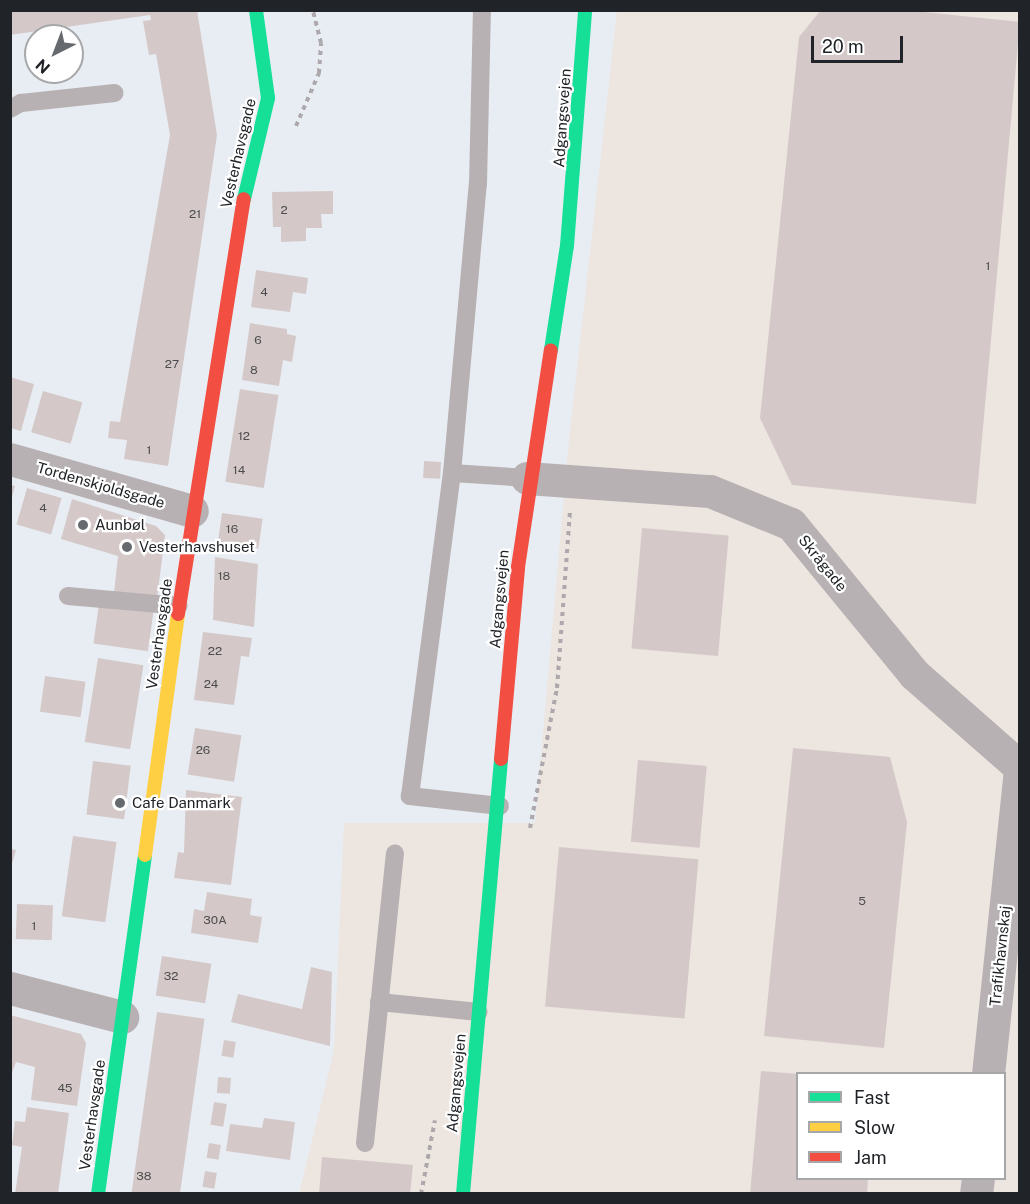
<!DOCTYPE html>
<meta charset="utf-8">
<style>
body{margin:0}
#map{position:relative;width:1030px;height:1204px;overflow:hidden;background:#e8edf3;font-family:"Public Sans",sans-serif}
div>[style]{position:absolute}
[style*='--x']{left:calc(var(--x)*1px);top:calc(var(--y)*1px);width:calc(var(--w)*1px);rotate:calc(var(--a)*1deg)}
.industrial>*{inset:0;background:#ede5df}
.building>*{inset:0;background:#d4c9c8;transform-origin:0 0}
.path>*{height:4px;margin-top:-2px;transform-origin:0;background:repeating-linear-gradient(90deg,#aca8ab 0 4.5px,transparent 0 9px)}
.lane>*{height:18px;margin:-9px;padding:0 9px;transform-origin:9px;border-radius:9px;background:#b8b1b3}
.street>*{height:33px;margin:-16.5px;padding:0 16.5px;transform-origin:16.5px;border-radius:16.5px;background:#b8b1b3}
.fast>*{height:14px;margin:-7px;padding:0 7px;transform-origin:7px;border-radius:7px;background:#16e098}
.slow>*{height:14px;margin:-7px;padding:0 7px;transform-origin:7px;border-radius:7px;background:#ffcf43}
.jam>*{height:14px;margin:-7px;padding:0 7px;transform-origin:7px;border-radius:7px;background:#f24e42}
.dots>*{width:16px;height:16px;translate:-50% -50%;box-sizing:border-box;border:3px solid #fff;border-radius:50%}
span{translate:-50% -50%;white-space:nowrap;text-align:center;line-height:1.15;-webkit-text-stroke:4.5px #fff;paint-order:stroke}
.number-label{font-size:12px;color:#4d4c4f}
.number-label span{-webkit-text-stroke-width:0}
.street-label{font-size:15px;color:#202327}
.poi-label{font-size:15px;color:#202327}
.left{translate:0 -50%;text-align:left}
.frame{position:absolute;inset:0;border:12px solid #202327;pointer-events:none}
.legend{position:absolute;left:796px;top:1072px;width:210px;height:108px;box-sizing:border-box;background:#fff;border:2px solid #a6a7a9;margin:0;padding:8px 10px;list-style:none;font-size:18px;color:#202327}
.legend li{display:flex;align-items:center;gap:12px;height:30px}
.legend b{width:30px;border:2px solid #a6a7a9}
.north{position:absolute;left:24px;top:24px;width:60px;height:60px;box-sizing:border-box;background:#fff;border:2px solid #a6a7a9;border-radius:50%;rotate:222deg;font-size:16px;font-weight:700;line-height:24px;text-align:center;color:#202327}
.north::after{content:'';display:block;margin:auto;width:21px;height:27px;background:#666a6e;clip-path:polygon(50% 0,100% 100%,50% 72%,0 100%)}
.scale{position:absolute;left:811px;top:36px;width:92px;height:27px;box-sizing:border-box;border:3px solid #202327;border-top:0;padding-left:8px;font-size:18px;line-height:21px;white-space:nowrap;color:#202327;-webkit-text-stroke:4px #fff;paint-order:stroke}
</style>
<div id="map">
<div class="industrial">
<i style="clip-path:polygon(evenodd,617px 11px,1019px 11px,1019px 1193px,299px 1194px,334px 1050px,344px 823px,535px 823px,569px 440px,617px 11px,798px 1074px,1004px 1074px,1004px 1178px,798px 1178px,798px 1074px)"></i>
</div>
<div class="building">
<i style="clip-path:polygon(10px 10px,197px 10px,217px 135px,168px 466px,124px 459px,127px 440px,108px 438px,110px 421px,120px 422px,170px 135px,156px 54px,149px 55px,143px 21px,151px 20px,150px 15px,10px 35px)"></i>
<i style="clip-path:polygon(821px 10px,905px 10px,1020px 22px,976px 504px,792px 485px,760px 418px,799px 37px)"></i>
<i style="clip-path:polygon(333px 191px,333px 214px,321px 214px,322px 228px,306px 228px,306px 241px,281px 242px,281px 227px,273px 227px,272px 192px)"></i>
<i style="clip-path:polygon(256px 270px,308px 278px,306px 294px,293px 292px,290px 312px,251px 307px)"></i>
<i style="clip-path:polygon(250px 323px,287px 329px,287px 334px,296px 336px,292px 362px,283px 360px,279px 386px,242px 380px)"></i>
<i style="clip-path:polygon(10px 377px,34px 384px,21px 431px,10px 428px)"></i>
<i style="left:240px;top:389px;width:39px;height:94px;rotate:9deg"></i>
<i style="left:43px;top:391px;width:41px;height:43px;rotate:16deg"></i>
<i style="left:424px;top:461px;width:17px;height:17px;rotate:3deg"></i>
<i style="clip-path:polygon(10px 485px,15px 486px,11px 500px,10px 500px)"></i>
<i style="left:27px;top:488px;width:36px;height:38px;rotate:16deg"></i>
<i style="clip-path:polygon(72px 499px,156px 526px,165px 535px,157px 599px,114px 593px,118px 556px,61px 539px)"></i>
<i style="left:222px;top:513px;width:41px;height:30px;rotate:8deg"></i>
<i style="left:642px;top:528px;width:87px;height:121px;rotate:5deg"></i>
<i style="clip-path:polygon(215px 557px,258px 564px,254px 627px,213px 620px)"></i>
<i style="left:99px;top:604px;width:55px;height:40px;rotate:8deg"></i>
<i style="clip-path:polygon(203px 632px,252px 638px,249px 657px,241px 656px,234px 705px,194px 700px)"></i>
<i style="left:98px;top:658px;width:46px;height:85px;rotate:9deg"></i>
<i style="left:45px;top:676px;width:41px;height:36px;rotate:8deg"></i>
<i style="left:195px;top:728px;width:47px;height:47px;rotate:9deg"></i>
<i style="clip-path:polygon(793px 748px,890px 757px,907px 822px,884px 1048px,764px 1036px)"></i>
<i style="left:638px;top:760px;width:69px;height:82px;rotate:5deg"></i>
<i style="left:93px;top:761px;width:38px;height:54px;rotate:7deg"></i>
<i style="clip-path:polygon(186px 790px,242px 797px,231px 885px,174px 878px,178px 852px,184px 853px)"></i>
<i style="left:73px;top:836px;width:44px;height:81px;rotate:8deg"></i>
<i style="left:559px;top:847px;width:140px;height:160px;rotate:5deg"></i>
<i style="clip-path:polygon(10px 849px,16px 850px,11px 867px,10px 866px)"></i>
<i style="clip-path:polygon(207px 892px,252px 899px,250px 915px,262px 917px,258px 943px,191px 933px,194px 909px,204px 911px)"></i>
<i style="left:17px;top:904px;width:36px;height:35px;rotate:2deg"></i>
<i style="left:162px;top:956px;width:50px;height:40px;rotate:9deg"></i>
<i style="clip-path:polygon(311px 967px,332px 972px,330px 1046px,231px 1022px,238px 994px,302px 1009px)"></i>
<i style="left:157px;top:1012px;width:48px;height:184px;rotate:8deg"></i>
<i style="clip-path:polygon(10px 1015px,81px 1034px,86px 1043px,77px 1106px,31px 1100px,35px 1067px,16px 1062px,10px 1078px)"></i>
<i style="left:224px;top:1040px;width:12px;height:16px;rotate:9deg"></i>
<i style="clip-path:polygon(761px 1071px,798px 1074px,798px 1178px,868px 1178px,867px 1194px,750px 1194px)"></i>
<i style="left:218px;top:1077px;width:13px;height:16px;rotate:4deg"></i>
<i style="left:214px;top:1102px;width:13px;height:23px;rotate:9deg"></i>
<i style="clip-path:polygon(27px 1107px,69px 1113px,58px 1194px,15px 1194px,22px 1147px,12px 1145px,15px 1121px,25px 1122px)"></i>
<i style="clip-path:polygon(264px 1118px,295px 1122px,290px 1160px,226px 1151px,230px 1124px,262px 1128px)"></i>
<i style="left:209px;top:1143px;width:12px;height:15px;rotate:9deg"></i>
<i style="clip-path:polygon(322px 1157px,413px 1165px,410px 1194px,319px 1194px)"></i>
<i style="left:205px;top:1171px;width:12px;height:16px;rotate:9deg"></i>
</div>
<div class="path">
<i style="--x:296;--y:126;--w:58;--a:-66.5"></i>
<i style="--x:319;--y:73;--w:30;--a:-86"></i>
<i style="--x:321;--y:43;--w:34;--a:-104"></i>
<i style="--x:530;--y:828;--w:143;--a:-79.1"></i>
<i style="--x:557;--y:688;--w:176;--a:-85.8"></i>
<i style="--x:421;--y:1194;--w:75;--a:-79.3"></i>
</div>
<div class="lane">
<i style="--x:10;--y:109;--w:13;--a:-29"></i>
<i style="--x:21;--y:103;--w:94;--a:-6.1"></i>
<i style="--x:452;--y:473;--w:290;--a:-84.9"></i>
<i style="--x:478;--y:184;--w:174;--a:-88.7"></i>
<i style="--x:68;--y:596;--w:111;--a:5.1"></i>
<i style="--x:500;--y:806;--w:91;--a:-173.7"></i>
<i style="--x:410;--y:796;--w:326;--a:-82.6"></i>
<i style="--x:452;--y:473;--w:75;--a:3.8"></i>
<i style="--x:379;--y:1002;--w:100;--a:5.7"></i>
<i style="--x:365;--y:1143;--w:291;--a:-84.1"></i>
</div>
<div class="street">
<i style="--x:10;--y:459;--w:189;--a:15.9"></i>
<i style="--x:527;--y:478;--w:183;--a:4.1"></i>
<i style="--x:710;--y:491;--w:87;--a:22.2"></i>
<i style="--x:791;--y:524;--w:194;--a:50.6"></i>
<i style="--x:914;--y:674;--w:141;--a:41.3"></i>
<i style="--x:10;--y:988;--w:116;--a:14.5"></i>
<i style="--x:988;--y:1074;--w:309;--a:-84"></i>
<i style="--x:976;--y:1194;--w:16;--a:-83"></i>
</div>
<div class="fast">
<i style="--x:244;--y:199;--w:104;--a:-76.6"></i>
<i style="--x:268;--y:98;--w:89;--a:-97.8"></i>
<i style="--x:551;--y:350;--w:105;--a:-81.3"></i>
<i style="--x:567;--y:246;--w:237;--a:-85.6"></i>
<i style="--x:98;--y:1194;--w:342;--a:-82.1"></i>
<i style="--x:463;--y:1194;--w:437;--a:-85"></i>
</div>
<div class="slow">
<i style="--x:145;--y:855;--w:243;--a:-82.2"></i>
</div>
<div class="jam">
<i style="--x:178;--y:614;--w:420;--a:-81"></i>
<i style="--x:501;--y:759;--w:193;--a:-84.9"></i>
<i style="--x:518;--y:567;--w:219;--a:-81.4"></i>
</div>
<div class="dots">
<i style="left:83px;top:525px;background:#666a6e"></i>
<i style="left:127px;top:547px;background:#666a6e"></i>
<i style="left:120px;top:803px;background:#666a6e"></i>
</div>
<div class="number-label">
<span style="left:284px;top:211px">2</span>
<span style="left:195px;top:215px">21</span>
<span style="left:988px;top:267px">1</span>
<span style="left:264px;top:293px">4</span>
<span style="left:258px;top:341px">6</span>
<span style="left:172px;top:365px">27</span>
<span style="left:254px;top:371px">8</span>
<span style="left:244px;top:437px">12</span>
<span style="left:149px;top:451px">1</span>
<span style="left:239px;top:471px">14</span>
<span style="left:43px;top:509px">4</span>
<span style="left:232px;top:530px">16</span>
<span style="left:224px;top:577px">18</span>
<span style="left:215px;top:652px">22</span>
<span style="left:211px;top:685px">24</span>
<span style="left:203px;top:751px">26</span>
<span style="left:862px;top:902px">5</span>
<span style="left:215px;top:921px">30A</span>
<span style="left:34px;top:927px">1</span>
<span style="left:171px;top:977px">32</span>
<span style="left:65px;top:1089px">45</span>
<span style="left:144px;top:1177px">38</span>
</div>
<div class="street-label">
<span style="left:562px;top:118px;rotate:-86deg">Adgangsvejen</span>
<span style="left:238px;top:153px;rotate:-77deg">Vesterhavsgade</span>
<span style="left:101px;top:485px;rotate:16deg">Tordenskjoldsgade</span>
<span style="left:823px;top:563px;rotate:51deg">Skrågade</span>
<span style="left:499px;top:599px;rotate:-85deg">Adgangsvejen</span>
<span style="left:159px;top:634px;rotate:-82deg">Vesterhavsgade</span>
<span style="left:1000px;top:956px;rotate:-84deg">Trafikhavnskaj</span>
<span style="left:456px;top:1083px;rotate:-85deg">Adgangsvejen</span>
<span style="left:92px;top:1115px;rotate:-82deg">Vesterhavsgade</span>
</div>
<div class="poi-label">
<span class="left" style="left:95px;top:525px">Aunbøl</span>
<span class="left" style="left:139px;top:547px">Vesterhavshuset</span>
<span class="left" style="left:132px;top:803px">Cafe Danmark</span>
</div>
<div class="frame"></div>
<ul class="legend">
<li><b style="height:8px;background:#16e098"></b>Fast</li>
<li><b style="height:8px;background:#ffcf43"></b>Slow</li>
<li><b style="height:8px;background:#f24e42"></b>Jam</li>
</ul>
<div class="north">N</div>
<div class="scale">20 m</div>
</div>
